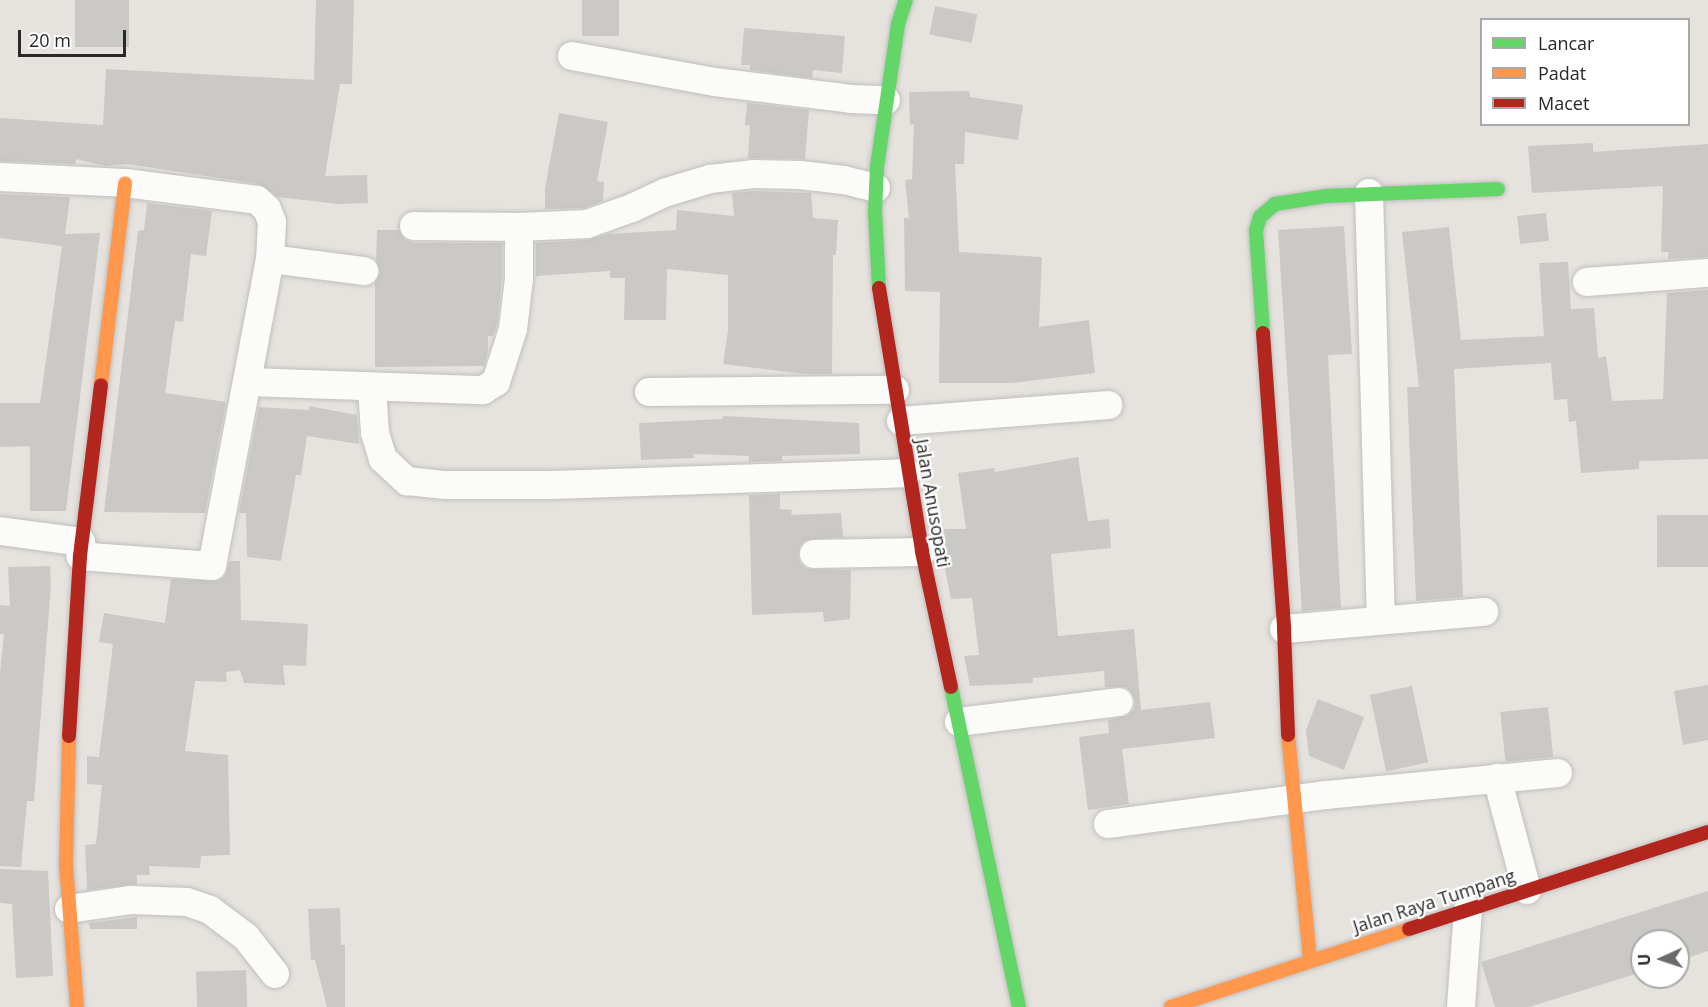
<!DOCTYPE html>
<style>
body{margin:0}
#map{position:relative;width:1708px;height:1007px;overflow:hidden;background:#e6e3de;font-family:"Open Sans",sans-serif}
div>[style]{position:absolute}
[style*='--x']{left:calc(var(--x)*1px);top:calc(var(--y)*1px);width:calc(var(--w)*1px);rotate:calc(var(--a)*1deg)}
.building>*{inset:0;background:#cbc9c5;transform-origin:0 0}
.roads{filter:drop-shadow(0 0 2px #c0bfbf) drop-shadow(0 0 2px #c0bfbf)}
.street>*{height:28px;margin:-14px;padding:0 14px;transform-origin:14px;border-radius:14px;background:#fbfbfa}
.fast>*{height:14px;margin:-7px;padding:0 7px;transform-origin:7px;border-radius:7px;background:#63d668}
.slow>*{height:14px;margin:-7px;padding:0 7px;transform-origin:7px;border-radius:7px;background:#ff974d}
.jam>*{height:14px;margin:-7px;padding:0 7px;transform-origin:7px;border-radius:7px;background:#b3261e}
span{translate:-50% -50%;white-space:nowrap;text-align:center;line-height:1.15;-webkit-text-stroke:4.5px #fff;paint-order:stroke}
.street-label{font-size:18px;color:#292929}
.legend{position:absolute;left:1480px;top:18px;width:210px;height:108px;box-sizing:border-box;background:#fff;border:2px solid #a9a9a9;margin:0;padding:8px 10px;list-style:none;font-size:18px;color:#292929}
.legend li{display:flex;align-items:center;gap:12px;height:30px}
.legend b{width:30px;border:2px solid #a9a9a9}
.north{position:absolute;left:1630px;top:929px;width:60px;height:60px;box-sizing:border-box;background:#fff;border:2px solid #a9a9a9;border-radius:50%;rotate:267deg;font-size:16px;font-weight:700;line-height:24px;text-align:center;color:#292929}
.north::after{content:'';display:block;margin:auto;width:21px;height:27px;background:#6b6a68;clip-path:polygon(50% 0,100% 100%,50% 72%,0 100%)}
.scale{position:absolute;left:18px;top:30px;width:108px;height:27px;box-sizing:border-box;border:3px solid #292929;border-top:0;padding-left:8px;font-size:18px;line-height:21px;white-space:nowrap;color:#292929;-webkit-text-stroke:4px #fff;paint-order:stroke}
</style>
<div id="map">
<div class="building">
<i style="left:75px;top:0;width:54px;height:47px"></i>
<i style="clip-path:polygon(316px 0,354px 0,352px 84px,340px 84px,325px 176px,367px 175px,368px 203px,338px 204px,278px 197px,259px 184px,127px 164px,105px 166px,76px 159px,75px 164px,0 161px,0 118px,103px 125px,106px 69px,314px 80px)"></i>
<i style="left:582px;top:0;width:37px;height:36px"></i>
<i style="left:935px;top:6px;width:43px;height:29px;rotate:11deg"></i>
<i style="clip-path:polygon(744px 28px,845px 36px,842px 73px,813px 70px,812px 78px,750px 70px,750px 65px,741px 65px)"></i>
<i style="clip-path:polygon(969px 91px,970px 97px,1023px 105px,1018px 140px,965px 132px,964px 164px,955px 164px,959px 252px,1042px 257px,1039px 327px,1089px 320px,1095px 373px,1012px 383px,939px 383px,940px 292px,905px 291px,904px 218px,909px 218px,905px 180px,912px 179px,914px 124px,910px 125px,909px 92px)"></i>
<i style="clip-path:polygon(747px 103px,809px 110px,805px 159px,748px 158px,750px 126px,745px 125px)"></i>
<i style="clip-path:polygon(559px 113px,608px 122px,597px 181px,604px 182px,603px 201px,584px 208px,545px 209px,545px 188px)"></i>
<i style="clip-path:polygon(1593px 143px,1593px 152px,1708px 144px,1708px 257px,1668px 259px,1669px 252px,1661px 252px,1663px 186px,1532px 193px,1528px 146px)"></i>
<i style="clip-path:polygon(754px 191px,811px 193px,813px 218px,838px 220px,836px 255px,833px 255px,832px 374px,804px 374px,723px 364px,728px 331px,728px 275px,667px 269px,666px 320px,624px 320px,625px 278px,610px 278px,610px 271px,536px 276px,536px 243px,588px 240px,608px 234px,676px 230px,677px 210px,734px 216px,732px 193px)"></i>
<i style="clip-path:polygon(0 194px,70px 197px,65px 234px,100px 233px,66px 511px,30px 511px,30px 446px,0 447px,0 403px,40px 403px,62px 246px,0 238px)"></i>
<i style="clip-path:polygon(147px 203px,212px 211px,206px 256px,191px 254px,183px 322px,175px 321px,165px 393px,226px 402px,205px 513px,104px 512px,138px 231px,144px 230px)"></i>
<i style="left:1546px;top:213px;width:28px;height:29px;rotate:84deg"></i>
<i style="clip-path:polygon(1344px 226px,1352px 354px,1328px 355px,1341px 608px,1302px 611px,1278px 230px)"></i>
<i style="clip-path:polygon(1449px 227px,1461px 340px,1544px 336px,1539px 263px,1568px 262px,1571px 309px,1594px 308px,1598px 358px,1606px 356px,1612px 401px,1663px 399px,1667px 293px,1708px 290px,1708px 459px,1639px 461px,1639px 469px,1581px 473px,1576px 421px,1569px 422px,1567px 399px,1554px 400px,1551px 363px,1454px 369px,1463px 597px,1416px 601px,1407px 387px,1419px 387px,1402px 232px)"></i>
<i style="clip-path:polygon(377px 230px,399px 230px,405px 240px,414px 243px,502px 243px,502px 278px,497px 325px,493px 336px,488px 336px,488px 352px,484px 366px,375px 367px,375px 283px,380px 273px,376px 260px)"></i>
<i style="clip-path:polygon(309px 406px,357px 415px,359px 444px,307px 436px,301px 475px,296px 475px,281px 561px,247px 557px,246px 513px,239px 513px,259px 407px,309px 410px)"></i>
<i style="clip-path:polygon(723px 416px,859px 423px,860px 454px,782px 456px,782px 461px,749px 462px,749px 456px,694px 454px,694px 458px,641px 460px,639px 423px,722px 419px)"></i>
<i style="clip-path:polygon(1078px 457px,1088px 521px,1109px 519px,1111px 548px,1051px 554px,1058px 636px,1134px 629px,1141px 710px,1210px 702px,1215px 738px,1122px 749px,1129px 804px,1088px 810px,1079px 737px,1109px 733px,1108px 720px,1128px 715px,1134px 709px,1135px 701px,1132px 693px,1125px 687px,1105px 687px,1104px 671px,1033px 678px,1033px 683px,970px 686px,964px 656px,979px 655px,972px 598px,951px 599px,937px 529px,966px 529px,958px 473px,994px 468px,995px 472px)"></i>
<i style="clip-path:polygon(780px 494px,780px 509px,792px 510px,791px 515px,841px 513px,843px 537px,806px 540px,800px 546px,798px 555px,800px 563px,807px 569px,851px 570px,850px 619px,824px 622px,823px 612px,752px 615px,749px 495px)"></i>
<i style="left:1708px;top:515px;width:52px;height:51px;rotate:90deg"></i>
<i style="clip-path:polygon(230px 561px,240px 561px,241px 620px,308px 624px,306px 666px,283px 665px,285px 685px,244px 683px,240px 670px,226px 672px,227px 682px,195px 681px,185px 751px,228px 755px,230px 855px,201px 856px,200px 868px,149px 866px,150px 875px,137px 875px,137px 884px,87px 890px,85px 845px,96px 844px,102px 785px,87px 784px,87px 756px,99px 757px,113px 644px,99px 642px,104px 613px,165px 623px,171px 579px,218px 581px,225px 576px)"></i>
<i style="clip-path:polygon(50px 566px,51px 585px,34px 801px,27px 801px,21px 867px,0 866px,0 672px,4px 634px,0 634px,0 605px,10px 606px,8px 567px)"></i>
<i style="clip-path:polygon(1708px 685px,1708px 740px,1683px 745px,1674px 691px)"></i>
<i style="left:1412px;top:686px;width:78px;height:43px;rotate:78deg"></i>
<i style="clip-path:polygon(1318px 699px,1364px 717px,1344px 770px,1309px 756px,1306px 730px)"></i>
<i style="left:1548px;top:707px;width:50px;height:48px;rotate:84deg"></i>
<i style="clip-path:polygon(0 869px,48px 871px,53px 976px,16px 978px,12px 904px,0 903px)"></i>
<i style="clip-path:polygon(1708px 891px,1708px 951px,1678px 961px,1678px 941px,1642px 941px,1642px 972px,1529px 1007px,1495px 1007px,1481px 962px)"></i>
<i style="clip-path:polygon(340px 908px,341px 945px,345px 945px,345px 1007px,327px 1007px,315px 960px,311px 960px,308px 909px)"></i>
<i style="clip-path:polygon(137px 917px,137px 929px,90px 929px,89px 923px)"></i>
<i style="left:246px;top:970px;width:37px;height:50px;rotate:88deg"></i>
</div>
<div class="roads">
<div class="street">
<i style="--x:572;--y:56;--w:145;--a:10.3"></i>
<i style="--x:715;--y:82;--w:137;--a:7.1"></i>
<i style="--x:851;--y:99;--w:35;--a:2"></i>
<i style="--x:0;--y:177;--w:125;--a:2.7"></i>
<i style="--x:125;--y:183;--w:133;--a:7.3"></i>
<i style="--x:257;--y:200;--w:13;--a:42"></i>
<i style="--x:267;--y:209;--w:14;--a:69"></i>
<i style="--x:272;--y:222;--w:37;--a:93"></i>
<i style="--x:270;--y:259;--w:312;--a:100.7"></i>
<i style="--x:212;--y:566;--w:132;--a:-175.7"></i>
<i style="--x:1369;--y:193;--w:427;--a:88.4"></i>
<i style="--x:414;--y:226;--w:105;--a:0.5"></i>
<i style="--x:270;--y:259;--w:95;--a:7.3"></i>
<i style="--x:1587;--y:282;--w:121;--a:-4.3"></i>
<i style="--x:249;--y:382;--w:234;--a:2"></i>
<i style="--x:483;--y:390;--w:15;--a:-32"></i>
<i style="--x:496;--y:382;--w:56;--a:-72.2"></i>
<i style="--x:513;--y:329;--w:50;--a:-83.2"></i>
<i style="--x:519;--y:279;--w:52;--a:-90"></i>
<i style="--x:519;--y:227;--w:68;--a:-2.5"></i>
<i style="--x:587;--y:224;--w:48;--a:-19.6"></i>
<i style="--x:632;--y:208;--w:38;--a:-25"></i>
<i style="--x:667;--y:192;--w:45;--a:-16.8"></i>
<i style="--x:710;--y:179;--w:43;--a:-6.6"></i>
<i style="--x:753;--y:174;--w:47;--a:1.2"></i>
<i style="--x:800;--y:175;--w:44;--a:6.5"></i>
<i style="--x:844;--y:180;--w:33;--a:14"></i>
<i style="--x:372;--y:387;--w:46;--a:86.3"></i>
<i style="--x:375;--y:433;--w:27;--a:73"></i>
<i style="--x:383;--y:459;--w:33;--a:43"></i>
<i style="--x:407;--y:481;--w:39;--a:6"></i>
<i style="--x:446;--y:485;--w:105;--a:0"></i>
<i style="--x:551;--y:485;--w:356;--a:-1.9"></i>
<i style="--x:649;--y:392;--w:246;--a:-0.5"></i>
<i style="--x:901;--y:421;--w:208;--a:-4.4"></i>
<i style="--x:0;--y:531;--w:82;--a:7.7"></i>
<i style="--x:814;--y:554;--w:108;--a:-1.1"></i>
<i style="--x:1284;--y:629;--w:201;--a:-4.9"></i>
<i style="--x:959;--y:722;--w:161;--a:-7.1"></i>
<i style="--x:1497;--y:778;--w:116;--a:75"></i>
<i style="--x:1108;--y:824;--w:220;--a:-7.6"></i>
<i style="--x:1326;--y:795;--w:233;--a:-5.4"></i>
<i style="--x:69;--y:909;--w:63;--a:-8.3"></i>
<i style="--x:131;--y:900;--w:56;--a:2"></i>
<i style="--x:187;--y:902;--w:24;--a:19"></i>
<i style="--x:210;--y:910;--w:45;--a:36.9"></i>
<i style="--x:246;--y:937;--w:47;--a:51.9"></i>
<i style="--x:1461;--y:1007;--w:98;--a:-85.9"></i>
</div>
<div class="fast">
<i style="--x:879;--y:288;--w:76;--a:-93"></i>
<i style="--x:875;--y:212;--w:45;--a:-87.5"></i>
<i style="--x:877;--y:167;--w:145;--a:-81.6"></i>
<i style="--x:898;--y:24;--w:25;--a:-72"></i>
<i style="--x:1263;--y:333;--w:103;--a:-93.9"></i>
<i style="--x:1256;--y:230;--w:14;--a:-73"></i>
<i style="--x:1260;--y:217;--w:20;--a:-41"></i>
<i style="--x:1275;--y:204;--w:52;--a:-8.9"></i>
<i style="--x:1326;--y:196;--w:172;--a:-2.3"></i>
<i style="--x:951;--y:687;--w:327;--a:78"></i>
</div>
<div class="slow">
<i style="--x:101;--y:385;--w:203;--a:-83.2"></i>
<i style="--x:1288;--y:735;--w:226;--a:84.4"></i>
<i style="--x:69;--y:736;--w:128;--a:91.3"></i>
<i style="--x:66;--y:864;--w:143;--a:85.6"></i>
<i style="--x:1171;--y:1007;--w:250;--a:-18.1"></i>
</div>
<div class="jam">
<i style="--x:879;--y:288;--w:267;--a:80.7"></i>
<i style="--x:922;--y:552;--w:138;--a:77.9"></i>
<i style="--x:1263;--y:333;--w:297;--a:85.9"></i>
<i style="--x:1284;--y:629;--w:106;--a:87.8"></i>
<i style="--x:69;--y:736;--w:180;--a:-86.5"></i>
<i style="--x:80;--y:556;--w:172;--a:-83"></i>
<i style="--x:1409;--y:929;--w:314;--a:-18"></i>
</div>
</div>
<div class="street-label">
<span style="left:933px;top:503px;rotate:80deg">Jalan Anusopati</span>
<span style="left:1434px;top:901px;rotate:-18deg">Jalan Raya Tumpang</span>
</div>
<ul class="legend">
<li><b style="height:8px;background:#63d668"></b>Lancar</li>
<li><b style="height:8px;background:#ff974d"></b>Padat</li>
<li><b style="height:8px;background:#b3261e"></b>Macet</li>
</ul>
<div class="north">U</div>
<div class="scale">20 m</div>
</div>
